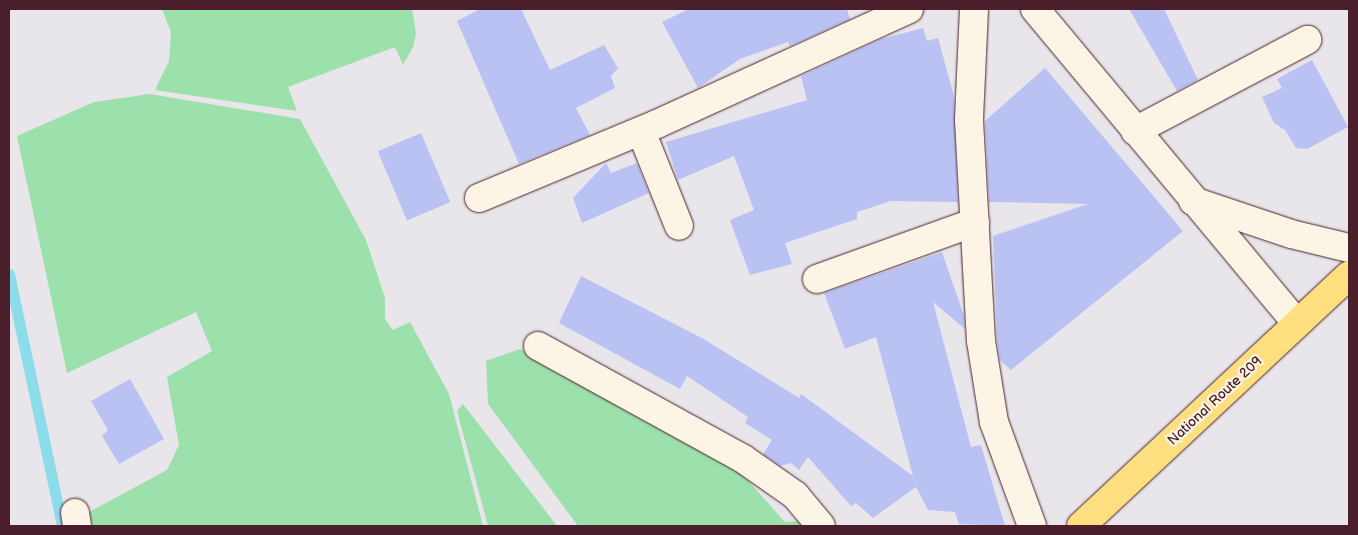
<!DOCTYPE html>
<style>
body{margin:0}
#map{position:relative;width:1358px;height:535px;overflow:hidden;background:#e8e6ea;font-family:"Balsamiq Sans",sans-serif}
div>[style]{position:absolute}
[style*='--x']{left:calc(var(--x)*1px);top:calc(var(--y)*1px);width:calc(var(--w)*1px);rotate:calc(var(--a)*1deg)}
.green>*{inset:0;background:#9ce0ac}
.stream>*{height:11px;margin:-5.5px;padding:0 5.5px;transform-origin:5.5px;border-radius:5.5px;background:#8ddcea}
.building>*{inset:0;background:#bac2f4;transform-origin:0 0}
.roads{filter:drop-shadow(0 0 1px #4a1f2b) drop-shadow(0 0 1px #4a1f2b)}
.minor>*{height:28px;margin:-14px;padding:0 14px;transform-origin:14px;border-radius:14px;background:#fcf5e5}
.trunk>*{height:28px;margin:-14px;padding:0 14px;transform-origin:14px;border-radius:14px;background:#fedf80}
span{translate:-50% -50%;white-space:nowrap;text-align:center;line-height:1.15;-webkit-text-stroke:4.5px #fcf5e5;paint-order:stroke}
.street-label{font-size:14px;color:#4a1f2b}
.frame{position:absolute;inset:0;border:10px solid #4a1f2b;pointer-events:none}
</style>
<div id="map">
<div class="green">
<i style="clip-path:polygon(162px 9px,412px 9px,416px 33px,413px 47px,403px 65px,395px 47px,288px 87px,297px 111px,155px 90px,169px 61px,171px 32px)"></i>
<i style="clip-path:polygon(150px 94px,300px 119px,366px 240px,385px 298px,385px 319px,393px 330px,410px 322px,449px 394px,483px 526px,92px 526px,89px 512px,167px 470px,179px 445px,167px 377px,212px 351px,196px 312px,67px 373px,17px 136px,94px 102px)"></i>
<i style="clip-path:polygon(520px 349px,743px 475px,785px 522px,799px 521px,803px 526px,578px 526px,488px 404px,486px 361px)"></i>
<i style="clip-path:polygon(463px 404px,557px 526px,488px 526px,457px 411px)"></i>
</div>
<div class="stream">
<i style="--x:9;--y:274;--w:258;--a:78.1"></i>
</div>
<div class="building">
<i style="clip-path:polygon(480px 9px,521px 9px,550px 70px,604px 45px,618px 68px,611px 76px,615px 88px,576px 108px,590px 135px,519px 164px,457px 21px)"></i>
<i style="clip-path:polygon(689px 9px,847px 9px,850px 19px,790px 46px,788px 42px,740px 59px,698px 88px,662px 22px)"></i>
<i style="clip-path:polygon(1129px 9px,1164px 9px,1198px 80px,1177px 91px)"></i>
<i style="clip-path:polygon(923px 28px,927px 41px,938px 38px,954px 96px,958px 202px,891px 201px,857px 212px,857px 219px,785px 243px,792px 264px,750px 275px,730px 220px,754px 210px,734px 156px,678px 180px,666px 142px,807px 100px,801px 76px,881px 39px)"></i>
<i style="clip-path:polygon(1312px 60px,1348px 127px,1307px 149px,1296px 148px,1285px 130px,1274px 123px,1262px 97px,1282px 88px,1277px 79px)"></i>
<i style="clip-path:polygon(1045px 68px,1183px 231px,1011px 370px,1000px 360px,997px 339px,993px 236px,1088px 204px,989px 202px,985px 121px)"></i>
<i style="left:421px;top:133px;width:75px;height:47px;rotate:67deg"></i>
<i style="clip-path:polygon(606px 163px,611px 173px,637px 163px,649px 193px,582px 223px,573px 198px)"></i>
<i style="clip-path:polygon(942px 252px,964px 316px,965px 329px,933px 302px,971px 447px,981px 445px,1005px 526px,959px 524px,955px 512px,928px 510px,916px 487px,873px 518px,856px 503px,851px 506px,808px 457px,799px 470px,791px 463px,780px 466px,763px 454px,772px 440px,745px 423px,748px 417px,687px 376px,680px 389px,559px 323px,581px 276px,702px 338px,799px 398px,801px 394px,913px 476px,876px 337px,845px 349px,824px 293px)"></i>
<i style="clip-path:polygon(130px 379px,164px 439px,119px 464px,102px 436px,108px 430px,91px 401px)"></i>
</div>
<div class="roads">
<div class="minor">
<i style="--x:974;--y:9;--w:111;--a:92.6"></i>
<i style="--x:969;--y:120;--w:221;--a:86.9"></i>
<i style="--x:981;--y:341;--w:82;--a:80.9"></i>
<i style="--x:994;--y:422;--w:111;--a:69.9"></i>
<i style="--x:1035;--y:9;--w:409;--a:50.2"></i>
<i style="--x:641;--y:131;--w:102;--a:68.2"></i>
<i style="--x:1135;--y:131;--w:195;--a:-27.9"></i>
<i style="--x:479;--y:198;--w:193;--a:-22.6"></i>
<i style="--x:657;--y:124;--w:277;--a:-24.5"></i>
<i style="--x:1193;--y:201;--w:103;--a:18.6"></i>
<i style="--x:1291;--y:234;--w:60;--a:13.6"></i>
<i style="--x:817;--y:279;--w:168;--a:-19.8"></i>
<i style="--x:538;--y:346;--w:233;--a:28.8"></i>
<i style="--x:742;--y:458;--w:65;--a:34.9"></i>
<i style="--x:795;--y:495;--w:40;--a:50"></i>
<i style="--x:75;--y:513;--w:13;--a:81"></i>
</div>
<div class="trunk">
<i style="--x:1081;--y:526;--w:367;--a:-43.1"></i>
</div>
</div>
<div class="street-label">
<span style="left:1215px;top:401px;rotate:-43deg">National Route 209</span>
</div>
<div class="frame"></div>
</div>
